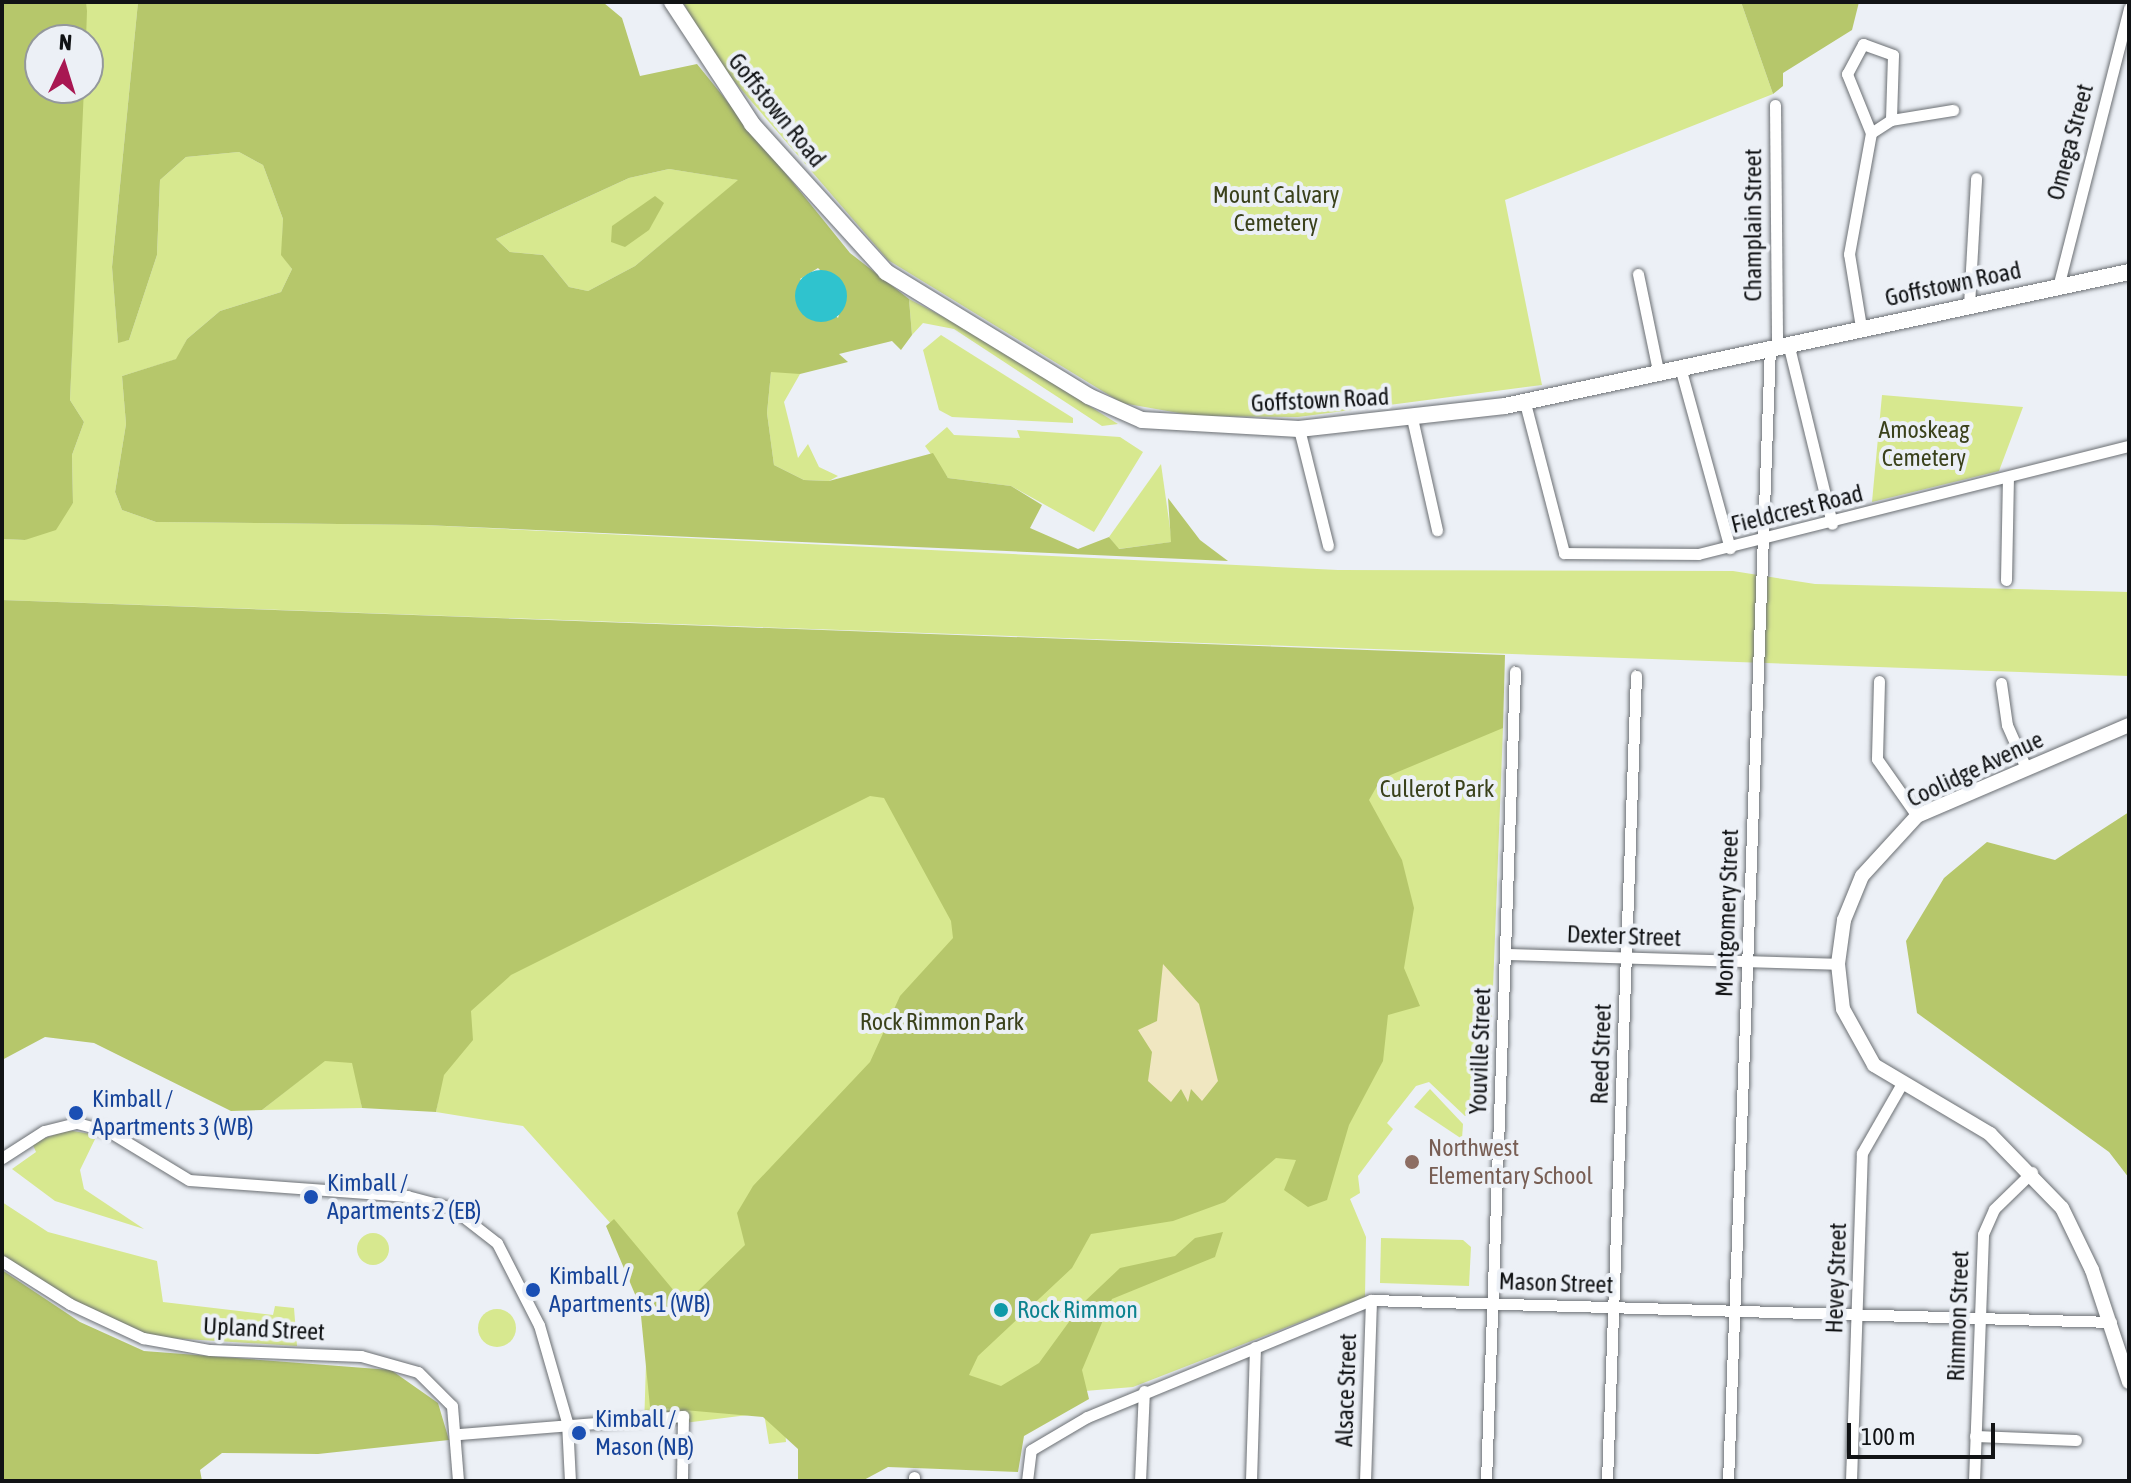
<!DOCTYPE html>
<style>
body{margin:0}
#map{position:relative;width:2131px;height:1483px;overflow:hidden;background:#ecf0f6;font-family:"Asap Condensed",sans-serif}
div>[style]{position:absolute}
[style*='--x']{left:calc(var(--x)*1px);top:calc(var(--y)*1px);width:calc(var(--w)*1px);rotate:calc(var(--a)*1deg)}
.green>*{inset:0;background:#d7e88f}
.round{border-radius:50%}
.forest>*{inset:0;background:#b6c76b}
.sand>*{inset:0;background:#f0e7c1}
.water>*{inset:0;background:#2fc3ce}
.roads{filter:drop-shadow(0 0 2px #6b6f73) drop-shadow(0 0 2px #6b6f73)}
.minor>*{height:11px;margin:-5.5px;padding:0 5.5px;transform-origin:5.5px;border-radius:5.5px;background:#fff}
.tertiary>*{height:14px;margin:-7px;padding:0 7px;transform-origin:7px;border-radius:7px;background:#fff}
.secondary>*{height:16px;margin:-8px;padding:0 8px;transform-origin:8px;border-radius:8px;background:#fff}
.dots>*{width:22px;height:22px;translate:-50% -50%;box-sizing:border-box;border:4px solid #ecf0f6;border-radius:50%}
span{translate:-50% -50%;white-space:nowrap;text-align:center;line-height:1.15;-webkit-text-stroke:8px #ecf0f6;paint-order:stroke}
.street-label{font-size:24px;color:#111315}
.park-label{font-size:24px;color:#3a411b}
.transit-label{font-size:24px;color:#164399}
.left{translate:0 -50%;text-align:left}
.education-label{font-size:24px;color:#785e54}
.culture-label{font-size:24px;color:#0d838f}
.frame{position:absolute;inset:0;border:4px solid #111315;pointer-events:none}
.north{position:absolute;left:24px;top:24px;width:80px;height:80px;box-sizing:border-box;background:#ecf0f6;border:2px solid #94989c;border-radius:50%;rotate:4deg;font-size:22px;font-weight:700;line-height:32px;text-align:center;color:#111315}
.north::after{content:'';display:block;margin:auto;width:28px;height:36px;background:#a81752;clip-path:polygon(50% 0,100% 100%,50% 72%,0 100%)}
.scale{position:absolute;left:1847px;top:1423px;width:148px;height:36px;box-sizing:border-box;border:4px solid #111315;border-top:0;padding-left:10px;font-size:24px;line-height:28px;white-space:nowrap;color:#111315;-webkit-text-stroke:6px #ecf0f6;paint-order:stroke}
</style>
<div id="map">
<div class="green">
<i style="clip-path:polygon(86px 2px,138px 2px,112px 267px,118px 342px,129px 340px,157px 255px,160px 180px,186px 157px,239px 152px,263px 165px,283px 219px,282px 255px,292px 269px,281px 292px,220px 311px,187px 339px,177px 359px,122px 376px,126px 424px,115px 492px,122px 510px,156px 522px,424px 525px,1338px 570px,1733px 571px,1815px 584px,2129px 592px,2129px 676px,2px 600px,2px 539px,25px 540px,73px 503px,72px 455px,84px 422px,70px 400px)"></i>
<i style="clip-path:polygon(683px 2px,1741px 2px,1773px 94px,1505px 200px,1542px 385px,1298px 417px,1196px 416px,1122px 403px,888px 260px,708px 51px)"></i>
<i style="clip-path:polygon(669px 169px,739px 180px,635px 266px,588px 291px,569px 287px,543px 255px,510px 252px,496px 239px,629px 178px)"></i>
<i style="clip-path:polygon(909px 299px,965px 328px,1118px 424px,1102px 426px,954px 329px,923px 323px,912px 335px)"></i>
<i style="clip-path:polygon(941px 335px,1073px 418px,1073px 423px,952px 417px,939px 410px,923px 350px)"></i>
<i style="clip-path:polygon(788px 368px,800px 374px,784px 402px,798px 458px,808px 444px,819px 467px,838px 476px,829px 481px,804px 480px,774px 465px,767px 413px,771px 372px)"></i>
<i style="clip-path:polygon(1882px 395px,2023px 407px,1999px 471px,1872px 502px)"></i>
<i style="clip-path:polygon(947px 427px,954px 435px,1020px 438px,1017px 430px,1120px 437px,1143px 452px,1094px 532px,1011px 486px,948px 478px,925px 446px)"></i>
<i style="clip-path:polygon(1161px 464px,1172px 542px,1118px 549px,1109px 537px)"></i>
<i style="clip-path:polygon(2px 609px,1189px 715px,1503px 728px,1491px 1041px,1479px 1053px,1490px 1055px,1489px 1106px,1465px 1116px,1429px 1082px,1416px 1086px,1387px 1123px,1393px 1129px,1358px 1176px,1360px 1193px,1350px 1199px,1366px 1237px,1365px 1297px,1133px 1387px,784px 1416px,786px 1442px,769px 1444px,764px 1413px,644px 1428px,649px 1266px,523px 1126px,436px 1112px,438px 1101px,358px 1085px,362px 1108px,262px 1110px,306px 1075px)"></i>
<i style="clip-path:polygon(1430px 1089px,1463px 1124px,1462px 1139px,1414px 1107px)"></i>
<i style="clip-path:polygon(67px 1130px,97px 1135px,80px 1170px,84px 1189px,144px 1229px,55px 1201px,12px 1169px,36px 1152px,32px 1143px)"></i>
<i style="clip-path:polygon(2px 1202px,48px 1232px,157px 1261px,163px 1302px,273px 1315px,275px 1306px,294px 1308px,297px 1346px,153px 1337px,81px 1307px,2px 1258px)"></i>
<i class="round" style="left:357px;top:1233px;width:32px;height:32px"></i>
<i style="clip-path:polygon(1381px 1238px,1463px 1240px,1471px 1247px,1469px 1286px,1380px 1283px)"></i>
<i class="round" style="left:478px;top:1309px;width:38px;height:38px"></i>
</div>
<div class="forest">
<i style="clip-path:polygon(2px 2px,86px 2px,87px 11px,86px 40px,40px 40px,40px 88px,84px 88px,70px 400px,84px 422px,72px 455px,73px 503px,56px 530px,25px 540px,2px 539px)"></i>
<i style="clip-path:polygon(evenodd,138px 2px,604px 3px,622px 18px,640px 76px,697px 64px,850px 253px,909px 299px,912px 335px,901px 350px,892px 341px,839px 354px,848px 362px,800px 374px,771px 372px,767px 413px,774px 465px,804px 480px,829px 481px,933px 453px,948px 478px,1011px 486px,1042px 505px,1030px 528px,1078px 549px,1109px 537px,1119px 549px,1171px 542px,1168px 498px,1200px 540px,1228px 561px,424px 525px,156px 522px,122px 510px,115px 492px,126px 424px,122px 376px,176px 359px,187px 339px,220px 311px,281px 292px,292px 269px,281px 255px,283px 219px,263px 165px,239px 152px,186px 157px,160px 180px,157px 255px,129px 340px,118px 343px,112px 267px,138px 2px,669px 169px,738px 180px,635px 266px,588px 291px,569px 287px,543px 255px,510px 252px,496px 239px,629px 178px,669px 169px,138px 2px,818px 268px,845px 295px,838px 318px,800px 279px,818px 268px)"></i>
<i style="clip-path:polygon(1741px 2px,1859px 2px,1852px 30px,1783px 73px,1783px 86px,1773px 94px)"></i>
<i style="clip-path:polygon(655px 196px,664px 203px,649px 230px,625px 247px,611px 242px,612px 226px)"></i>
<i style="clip-path:polygon(2px 600px,1505px 655px,1503px 728px,1381px 779px,1369px 800px,1402px 860px,1414px 908px,1404px 968px,1420px 1006px,1388px 1015px,1383px 1061px,1349px 1125px,1327px 1200px,1308px 1207px,1284px 1190px,1296px 1160px,1276px 1158px,1225px 1202px,1173px 1221px,1091px 1234px,1072px 1268px,978px 1356px,969px 1375px,1001px 1386px,1039px 1363px,1082px 1304px,1120px 1268px,1175px 1256px,1195px 1238px,1223px 1232px,1215px 1257px,1112px 1299px,1082px 1370px,1089px 1399px,1024px 1436px,1018px 1472px,888px 1467px,862px 1481px,798px 1481px,798px 1449px,763px 1417px,650px 1407px,640px 1306px,606px 1226px,614px 1219px,680px 1298px,695px 1294px,745px 1245px,737px 1213px,753px 1186px,870px 1062px,900px 996px,953px 938px,951px 921px,884px 798px,870px 796px,511px 975px,471px 1011px,473px 1040px,444px 1075px,436px 1112px,362px 1108px,352px 1063px,325px 1061px,262px 1110px,231px 1111px,94px 1043px,45px 1037px,2px 1060px)"></i>
<i style="clip-path:polygon(2129px 812px,2129px 1178px,2109px 1152px,1917px 1013px,1906px 941px,1944px 878px,1987px 842px,2055px 860px)"></i>
<i style="clip-path:polygon(2px 1270px,80px 1322px,144px 1351px,391px 1370px,438px 1403px,449px 1440px,318px 1454px,222px 1453px,200px 1470px,202px 1481px,2px 1481px)"></i>
</div>
<div class="sand">
<i style="clip-path:polygon(1163px 964px,1199px 1004px,1218px 1081px,1202px 1101px,1191px 1089px,1188px 1102px,1181px 1089px,1171px 1102px,1148px 1081px,1152px 1052px,1138px 1030px,1157px 1021px)"></i>
</div>
<div class="water">
<i class="round" style="left:795px;top:270px;width:52px;height:52px"></i>
</div>
<div class="roads">
<div class="minor">
<i style="--x:1775;--y:105;--w:241;--a:89.5"></i>
<i style="--x:1871;--y:133;--w:64;--a:-112.1"></i>
<i style="--x:1847;--y:74;--w:34;--a:-62"></i>
<i style="--x:1863;--y:44;--w:32;--a:20"></i>
<i style="--x:1893;--y:55;--w:65;--a:91.8"></i>
<i style="--x:1638;--y:274;--w:99;--a:78.3"></i>
<i style="--x:2058;--y:287;--w:288;--a:-75.7"></i>
<i style="--x:1969;--y:305;--w:127;--a:-86.8"></i>
<i style="--x:1861;--y:327;--w:74;--a:-99.3"></i>
<i style="--x:1849;--y:254;--w:123;--a:-79.7"></i>
<i style="--x:1871;--y:133;--w:24;--a:-33"></i>
<i style="--x:1891;--y:120;--w:63;--a:-9.2"></i>
<i style="--x:1788;--y:343;--w:186;--a:76.3"></i>
<i style="--x:1680;--y:367;--w:188;--a:74.6"></i>
<i style="--x:1525;--y:403;--w:155;--a:75.4"></i>
<i style="--x:1564;--y:553;--w:134;--a:0.4"></i>
<i style="--x:1698;--y:554;--w:444;--a:-14.1"></i>
<i style="--x:1412;--y:418;--w:115;--a:77.4"></i>
<i style="--x:1299;--y:429;--w:120;--a:76"></i>
<i style="--x:2006;--y:580;--w:102;--a:-88.9"></i>
<i style="--x:1879;--y:681;--w:78;--a:91.5"></i>
<i style="--x:1877;--y:759;--w:70;--a:54.9"></i>
<i style="--x:2001;--y:683;--w:42;--a:81.9"></i>
<i style="--x:2007;--y:725;--w:47;--a:66.2"></i>
<i style="--x:1505;--y:954;--w:333;--a:1.7"></i>
<i style="--x:2;--y:1158;--w:50;--a:-32.7"></i>
<i style="--x:44;--y:1131;--w:34;--a:-14"></i>
<i style="--x:77;--y:1123;--w:34;--a:15"></i>
<i style="--x:110;--y:1132;--w:92;--a:31.3"></i>
<i style="--x:189;--y:1180;--w:219;--a:4.2"></i>
<i style="--x:407;--y:1196;--w:47;--a:14.9"></i>
<i style="--x:452;--y:1208;--w:57;--a:37.9"></i>
<i style="--x:497;--y:1243;--w:92;--a:62.9"></i>
<i style="--x:539;--y:1325;--w:101;--a:73.9"></i>
<i style="--x:567;--y:1422;--w:59;--a:87.1"></i>
<i style="--x:2;--y:1261;--w:80;--a:32.3"></i>
<i style="--x:70;--y:1304;--w:81;--a:25"></i>
<i style="--x:143;--y:1338;--w:68;--a:10.2"></i>
<i style="--x:210;--y:1350;--w:151;--a:2.3"></i>
<i style="--x:361;--y:1356;--w:59;--a:15.7"></i>
<i style="--x:418;--y:1372;--w:48;--a:45"></i>
<i style="--x:452;--y:1406;--w:75;--a:85.4"></i>
<i style="--x:459;--y:1434;--w:225;--a:-4.6"></i>
<i style="--x:683;--y:1416;--w:65;--a:90.9"></i>
<i style="--x:1975;--y:1436;--w:101;--a:2.3"></i>
<i style="--x:914;--y:1481;--w:4;--a:-90"></i>
<i style="--x:1027;--y:1481;--w:31;--a:-83"></i>
<i style="--x:1031;--y:1450;--w:65;--a:-30.5"></i>
<i style="--x:1087;--y:1417;--w:307;--a:-22.4"></i>
<i style="--x:1371;--y:1300;--w:740;--a:1.7"></i>
<i style="--x:1140;--y:1481;--w:90;--a:-87.5"></i>
<i style="--x:1251;--y:1481;--w:134;--a:-88.3"></i>
<i style="--x:1365;--y:1481;--w:181;--a:-88.1"></i>
<i style="--x:1486;--y:1481;--w:810;--a:-87.95"></i>
<i style="--x:1607;--y:1481;--w:806;--a:-87.94"></i>
<i style="--x:1728;--y:1481;--w:1135;--a:-87.88"></i>
<i style="--x:1851;--y:1481;--w:328;--a:-88.1"></i>
<i style="--x:1862;--y:1153;--w:76;--a:-60.1"></i>
<i style="--x:1974;--y:1481;--w:247;--a:-87.9"></i>
<i style="--x:1983;--y:1234;--w:27;--a:-66"></i>
<i style="--x:1994;--y:1209;--w:53;--a:-44.2"></i>
</div>
<div class="tertiary">
<i style="--x:2129;--y:725;--w:231;--a:156.8"></i>
<i style="--x:1917;--y:816;--w:81;--a:132.5"></i>
<i style="--x:1862;--y:876;--w:48;--a:112.2"></i>
<i style="--x:1844;--y:920;--w:44;--a:97.8"></i>
<i style="--x:1838;--y:964;--w:45;--a:83.7"></i>
<i style="--x:1843;--y:1009;--w:64;--a:61"></i>
<i style="--x:1874;--y:1065;--w:135;--a:30.7"></i>
<i style="--x:1990;--y:1134;--w:103;--a:45.8"></i>
<i style="--x:2062;--y:1208;--w:69;--a:64.2"></i>
<i style="--x:2092;--y:1270;--w:118;--a:71.7"></i>
</div>
<div class="secondary">
<i style="--x:672;--y:2;--w:146;--a:56.7"></i>
<i style="--x:752;--y:124;--w:200;--a:47.8"></i>
<i style="--x:886;--y:272;--w:237;--a:31.5"></i>
<i style="--x:1088;--y:396;--w:59;--a:24"></i>
<i style="--x:1142;--y:420;--w:157;--a:3.3"></i>
<i style="--x:1299;--y:429;--w:207;--a:-6.4"></i>
<i style="--x:1505;--y:406;--w:638;--a:-12.12"></i>
</div>
</div>
<div class="dots">
<i style="left:76px;top:1113px;background:#1a4fb4"></i>
<i style="left:1412px;top:1162px;background:#8d6e63"></i>
<i style="left:311px;top:1197px;background:#1a4fb4"></i>
<i style="left:533px;top:1290px;background:#1a4fb4"></i>
<i style="left:1001px;top:1310px;background:#0f9aa8"></i>
<i style="left:579px;top:1433px;background:#1a4fb4"></i>
</div>
<div class="street-label">
<span style="left:777px;top:110px;rotate:51deg">Goffstown Road</span>
<span style="left:2070px;top:142px;rotate:-75deg">Omega Street</span>
<span style="left:1753px;top:225px;rotate:-90deg">Champlain Street</span>
<span style="left:1953px;top:284px;rotate:-12deg">Goffstown Road</span>
<span style="left:1320px;top:400px;rotate:-3deg">Goffstown Road</span>
<span style="left:1797px;top:509px;rotate:-14deg">Fieldcrest Road</span>
<span style="left:1975px;top:769px;rotate:-25deg">Coolidge Avenue</span>
<span style="left:1727px;top:913px;rotate:-88deg">Montgomery Street</span>
<span style="left:1624px;top:936px;rotate:2deg">Dexter Street</span>
<span style="left:1480px;top:1051px;rotate:-88deg">Youville Street</span>
<span style="left:1601px;top:1054px;rotate:-88deg">Reed Street</span>
<span style="left:1836px;top:1278px;rotate:-88deg">Hevey Street</span>
<span style="left:1556px;top:1283px;rotate:2deg">Mason Street</span>
<span style="left:1958px;top:1316px;rotate:-88deg">Rimmon Street</span>
<span style="left:264px;top:1329px;rotate:3deg">Upland Street</span>
<span style="left:1346px;top:1390px;rotate:-88deg">Alsace Street</span>
</div>
<div class="park-label">
<span style="left:1276px;top:209px">Mount Calvary<br>Cemetery</span>
<span style="left:1924px;top:444px">Amoskeag<br>Cemetery</span>
<span style="left:1437px;top:789px">Cullerot Park</span>
<span style="left:942px;top:1022px">Rock Rimmon Park</span>
</div>
<div class="transit-label">
<span class="left" style="left:92px;top:1113px">Kimball /<br>Apartments 3 (WB)</span>
<span class="left" style="left:327px;top:1197px">Kimball /<br>Apartments 2 (EB)</span>
<span class="left" style="left:549px;top:1290px">Kimball /<br>Apartments 1 (WB)</span>
<span class="left" style="left:595px;top:1433px">Kimball /<br>Mason (NB)</span>
</div>
<div class="education-label">
<span class="left" style="left:1428px;top:1162px">Northwest<br>Elementary School</span>
</div>
<div class="culture-label">
<span class="left" style="left:1017px;top:1310px">Rock Rimmon</span>
</div>
<div class="frame"></div>
<div class="north">N</div>
<div class="scale">100 m</div>
</div>
